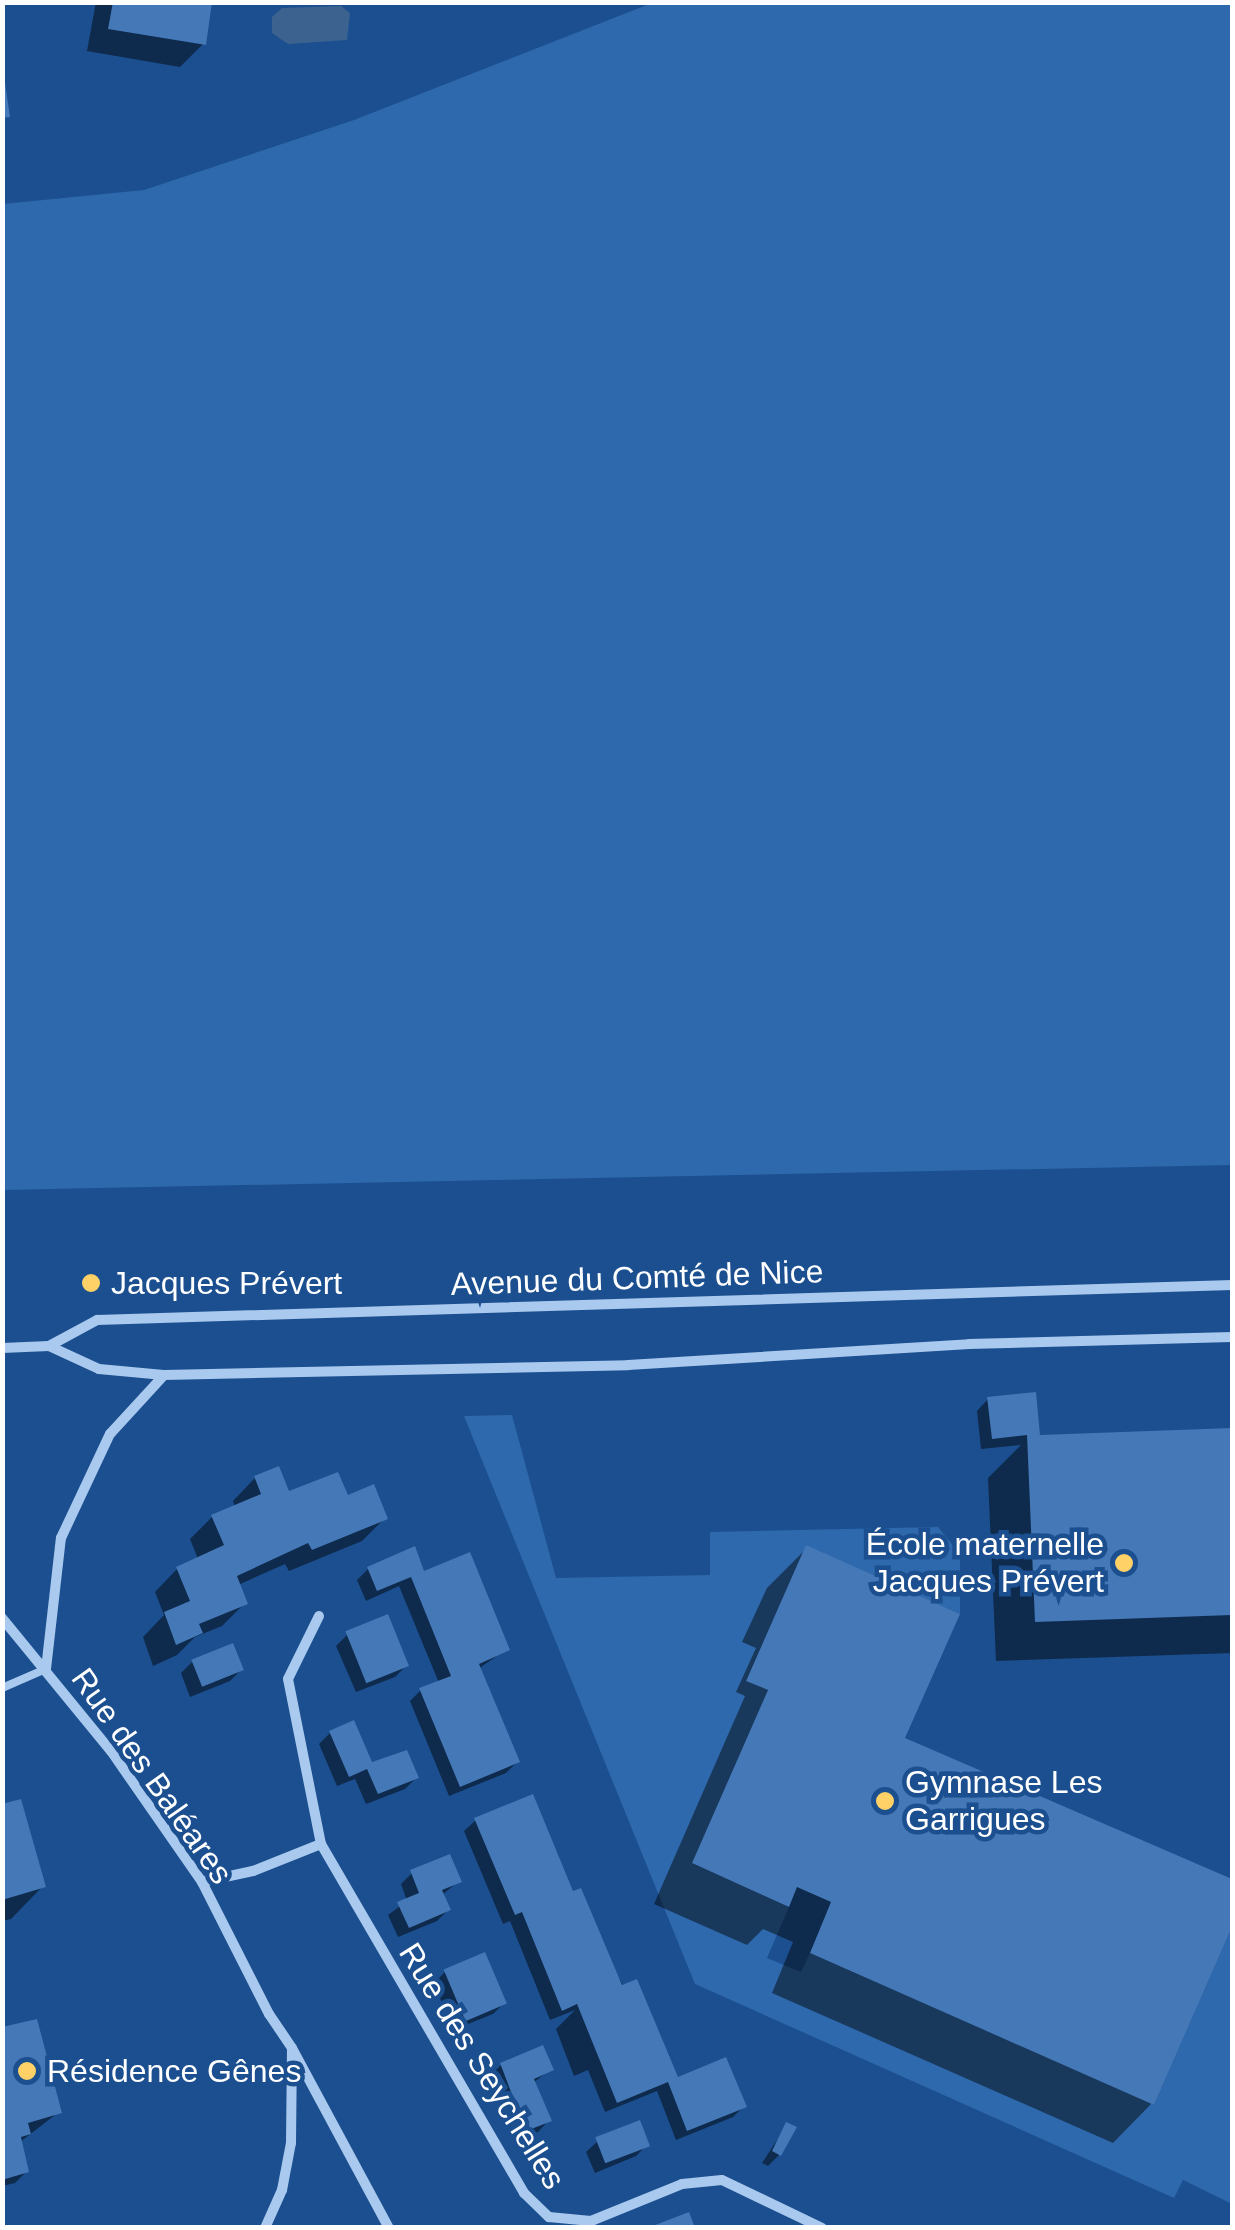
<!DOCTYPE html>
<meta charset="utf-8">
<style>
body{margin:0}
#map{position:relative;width:1235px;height:2230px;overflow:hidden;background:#1b4f8f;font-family:Helvetica,sans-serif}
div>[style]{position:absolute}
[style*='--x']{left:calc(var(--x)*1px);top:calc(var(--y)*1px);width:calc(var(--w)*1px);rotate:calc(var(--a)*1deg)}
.green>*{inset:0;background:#2e69ad}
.water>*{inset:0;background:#3c6290}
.shadow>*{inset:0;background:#0007}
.building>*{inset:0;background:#4478b7;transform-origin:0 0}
.lane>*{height:8px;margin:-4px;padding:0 4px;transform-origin:4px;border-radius:4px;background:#a9c9ee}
.street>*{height:10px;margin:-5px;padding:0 5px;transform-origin:5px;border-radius:5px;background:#a9c9ee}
.dots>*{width:28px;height:28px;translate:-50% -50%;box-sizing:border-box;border:5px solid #1b4f8f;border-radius:50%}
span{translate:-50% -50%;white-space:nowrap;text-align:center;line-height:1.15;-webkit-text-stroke:9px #1b4f8f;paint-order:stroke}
.street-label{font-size:32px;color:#fff}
.poi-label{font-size:32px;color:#fff}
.left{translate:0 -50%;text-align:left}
.right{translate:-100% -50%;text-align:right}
.frame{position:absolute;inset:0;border:5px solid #fff;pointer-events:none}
</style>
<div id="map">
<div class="green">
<i style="clip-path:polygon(652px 3px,1232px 3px,1232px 1165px,3px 1190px,3px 204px,144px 190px,354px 120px)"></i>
<i style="clip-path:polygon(512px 1415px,556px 1578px,710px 1575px,710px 1532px,938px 1527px,960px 1554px,960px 1614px,806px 1546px,746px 1680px,768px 1690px,692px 1863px,789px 1907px,767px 1958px,801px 1972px,810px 1953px,1154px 2105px,1232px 1927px,1232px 2204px,1183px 2180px,1174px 2198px,695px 1984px,464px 1416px)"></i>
</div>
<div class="water">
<i style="clip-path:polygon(341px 6px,350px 13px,347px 40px,288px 44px,272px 33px,272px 17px,282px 8px)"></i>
</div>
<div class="shadow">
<i style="clip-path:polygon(96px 2px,210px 2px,203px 44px,180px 67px,87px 51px)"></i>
<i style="clip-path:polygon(988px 1399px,1034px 1438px,1232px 1430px,1232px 1653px,996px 1661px,988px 1478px,1021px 1445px,981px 1449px,977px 1411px)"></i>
<i style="clip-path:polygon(255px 1478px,288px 1494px,346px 1499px,385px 1518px,362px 1541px,289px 1571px,285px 1564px,238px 1585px,245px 1603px,222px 1626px,195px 1637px,177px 1655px,153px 1666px,143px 1637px,164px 1615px,155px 1592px,177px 1569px,198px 1559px,190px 1539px,212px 1517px,235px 1507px,233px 1501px)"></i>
<i style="clip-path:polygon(807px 1548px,901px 1739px,1232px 1882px,1232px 1920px,1152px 2103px,1113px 2143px,772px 1993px,793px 1942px,763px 1929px,747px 1945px,654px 1904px,745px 1696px,736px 1692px,756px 1648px,742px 1642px,767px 1588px)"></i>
<i style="clip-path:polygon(368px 1569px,423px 1574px,507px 1649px,478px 1669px,517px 1762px,506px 1773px,449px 1796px,410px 1701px,421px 1690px,439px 1683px,399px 1586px,366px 1601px,357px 1580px)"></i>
<i style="clip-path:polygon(347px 1635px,406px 1666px,395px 1677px,356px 1692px,336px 1646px)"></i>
<i style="clip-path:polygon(192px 1662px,241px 1670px,230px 1681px,190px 1697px,181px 1673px)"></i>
<i style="clip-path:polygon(330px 1733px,371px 1766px,416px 1778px,405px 1789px,366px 1804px,355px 1779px,337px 1786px,319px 1744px)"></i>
<i style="clip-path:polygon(2px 1806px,43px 1886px,11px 1919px,2px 1921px)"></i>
<i style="clip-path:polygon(476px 1820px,571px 1894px,677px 2080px,744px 2106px,733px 2117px,676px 2140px,657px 2091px,605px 2112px,588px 2070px,574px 2076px,556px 2029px,575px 2010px,550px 2020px,510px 1921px,503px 1924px,464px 1831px)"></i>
<i style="clip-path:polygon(412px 1873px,459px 1881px,442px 1895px,448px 1910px,437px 1921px,398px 1937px,388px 1915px,407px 1901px,401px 1884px)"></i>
<i style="clip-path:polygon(445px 1972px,504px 2003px,493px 2014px,453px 2030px,434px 1983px)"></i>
<i style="clip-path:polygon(2px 2030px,59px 2112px,20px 2142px,27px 2171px,15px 2183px,2px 2186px)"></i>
<i style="clip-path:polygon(542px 2048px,551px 2069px,533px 2083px,549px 2120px,538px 2132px,515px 2140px,490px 2076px,501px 2065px)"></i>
<i style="clip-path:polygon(787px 2125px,779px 2155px,768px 2166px,762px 2163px)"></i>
<i style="clip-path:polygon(598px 2141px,647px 2145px,636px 2156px,595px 2173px,586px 2152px)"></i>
</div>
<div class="building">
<i style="clip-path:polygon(113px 2px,212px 2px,206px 45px,108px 29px)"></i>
<i style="clip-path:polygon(2px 62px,10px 117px,2px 118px)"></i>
<i style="clip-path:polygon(1036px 1392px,1040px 1435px,1232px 1428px,1232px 1615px,1035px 1622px,1027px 1435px,992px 1439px,987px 1397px)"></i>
<i style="clip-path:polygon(279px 1466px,289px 1491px,338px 1472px,348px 1495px,374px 1484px,388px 1519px,312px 1550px,308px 1543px,237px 1576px,248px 1604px,199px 1624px,203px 1633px,176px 1645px,164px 1612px,190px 1601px,176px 1567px,224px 1545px,211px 1515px,261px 1494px,254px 1476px)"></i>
<i style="clip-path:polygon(806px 1545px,960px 1614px,905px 1738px,1232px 1879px,1232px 1927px,1154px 2105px,810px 1953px,831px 1902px,797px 1887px,789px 1907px,692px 1863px,768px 1690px,746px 1681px)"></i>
<i style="clip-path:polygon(415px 1546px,424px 1571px,470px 1552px,510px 1650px,479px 1664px,520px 1762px,460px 1787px,419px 1688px,451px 1676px,411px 1577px,377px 1591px,367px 1567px)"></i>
<i style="left:388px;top:1614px;width:56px;height:46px;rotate:68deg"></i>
<i style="left:233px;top:1643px;width:29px;height:45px;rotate:68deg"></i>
<i style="clip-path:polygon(354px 1720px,372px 1762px,407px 1750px,419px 1778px,378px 1794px,367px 1769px,349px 1777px,329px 1731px)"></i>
<i style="clip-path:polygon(533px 1794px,573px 1891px,581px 1888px,622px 1985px,637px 1979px,678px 2077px,726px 2057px,747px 2107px,687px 2131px,668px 2082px,617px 2103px,577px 2004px,562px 2011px,522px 1912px,515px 1915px,474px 1818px)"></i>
<i style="clip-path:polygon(21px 1799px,46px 1887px,2px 1900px,2px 1804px)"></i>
<i style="clip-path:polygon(450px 1854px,462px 1882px,442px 1890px,451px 1910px,409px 1928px,397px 1902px,419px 1893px,410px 1870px)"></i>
<i style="left:485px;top:1952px;width:56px;height:45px;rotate:67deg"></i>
<i style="clip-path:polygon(37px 2019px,62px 2113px,28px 2123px,31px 2134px,21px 2137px,29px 2172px,2px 2180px,2px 2027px)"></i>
<i style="clip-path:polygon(543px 2045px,554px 2070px,534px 2079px,552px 2121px,526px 2131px,500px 2063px)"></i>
<i style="left:640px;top:2120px;width:28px;height:48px;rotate:69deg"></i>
<i style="clip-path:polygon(786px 2122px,797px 2127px,781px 2156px,772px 2151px)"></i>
<i style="clip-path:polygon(689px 2212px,695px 2228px,650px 2228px,650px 2227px)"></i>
</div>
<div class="lane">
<i style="--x:2;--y:1688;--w:48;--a:-23.4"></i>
</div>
<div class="street">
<i style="--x:49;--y:1346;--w:55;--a:24.7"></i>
<i style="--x:99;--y:1369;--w:65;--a:5.3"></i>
<i style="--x:164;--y:1375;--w:464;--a:-1.2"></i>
<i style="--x:628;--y:1365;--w:342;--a:-3.5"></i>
<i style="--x:969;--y:1344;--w:263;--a:-1.5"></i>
<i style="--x:2;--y:1348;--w:47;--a:-2.4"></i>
<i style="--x:49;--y:1346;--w:55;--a:-28.4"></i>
<i style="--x:97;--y:1320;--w:1136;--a:-1.77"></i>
<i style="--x:319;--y:1616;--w:70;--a:116.2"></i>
<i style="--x:288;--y:1679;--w:168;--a:78.7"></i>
<i style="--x:321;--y:1844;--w:404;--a:59.8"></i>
<i style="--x:524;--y:2193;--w:35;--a:44"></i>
<i style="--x:549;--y:2217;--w:42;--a:5.4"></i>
<i style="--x:591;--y:2221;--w:98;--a:-22.1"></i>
<i style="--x:682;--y:2184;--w:40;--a:-5.7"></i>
<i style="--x:722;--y:2180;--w:111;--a:25.6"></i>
<i style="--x:2;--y:1618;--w:172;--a:50.7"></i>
<i style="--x:111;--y:1751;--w:160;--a:55.2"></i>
<i style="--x:202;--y:1882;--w:148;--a:63.1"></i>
<i style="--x:269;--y:2014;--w:41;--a:55.9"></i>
<i style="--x:292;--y:2048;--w:204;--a:61.7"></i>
<i style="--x:46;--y:1669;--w:132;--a:-83.5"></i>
<i style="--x:61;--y:1538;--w:115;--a:-64.8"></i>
<i style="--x:110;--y:1434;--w:80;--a:-47.5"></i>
<i style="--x:202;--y:1882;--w:52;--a:-12.2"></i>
<i style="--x:253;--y:1871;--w:73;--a:-21.7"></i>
<i style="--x:265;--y:2228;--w:42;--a:-65.9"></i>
<i style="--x:282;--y:2190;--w:48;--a:-79.2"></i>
<i style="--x:291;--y:2143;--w:94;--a:-89.4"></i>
</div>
<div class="dots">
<i style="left:91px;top:1283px;background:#ffd166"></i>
<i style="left:1124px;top:1563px;background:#ffd166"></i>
<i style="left:885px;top:1801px;background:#ffd166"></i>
<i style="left:27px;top:2071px;background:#ffd166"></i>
</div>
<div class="street-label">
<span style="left:637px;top:1278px;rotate:-2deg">Avenue du Comté de Nice</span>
<span style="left:152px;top:1776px;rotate:55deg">Rue des Baléares</span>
<span style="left:482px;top:2066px;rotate:58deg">Rue des Seychelles</span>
</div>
<div class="poi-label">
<span class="left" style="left:111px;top:1283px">Jacques Prévert</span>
<span class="right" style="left:1104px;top:1563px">École maternelle<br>Jacques Prévert</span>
<span class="left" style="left:905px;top:1801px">Gymnase Les<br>Garrigues</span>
<span class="left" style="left:47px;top:2071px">Résidence Gênes</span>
</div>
<div class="frame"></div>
</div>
